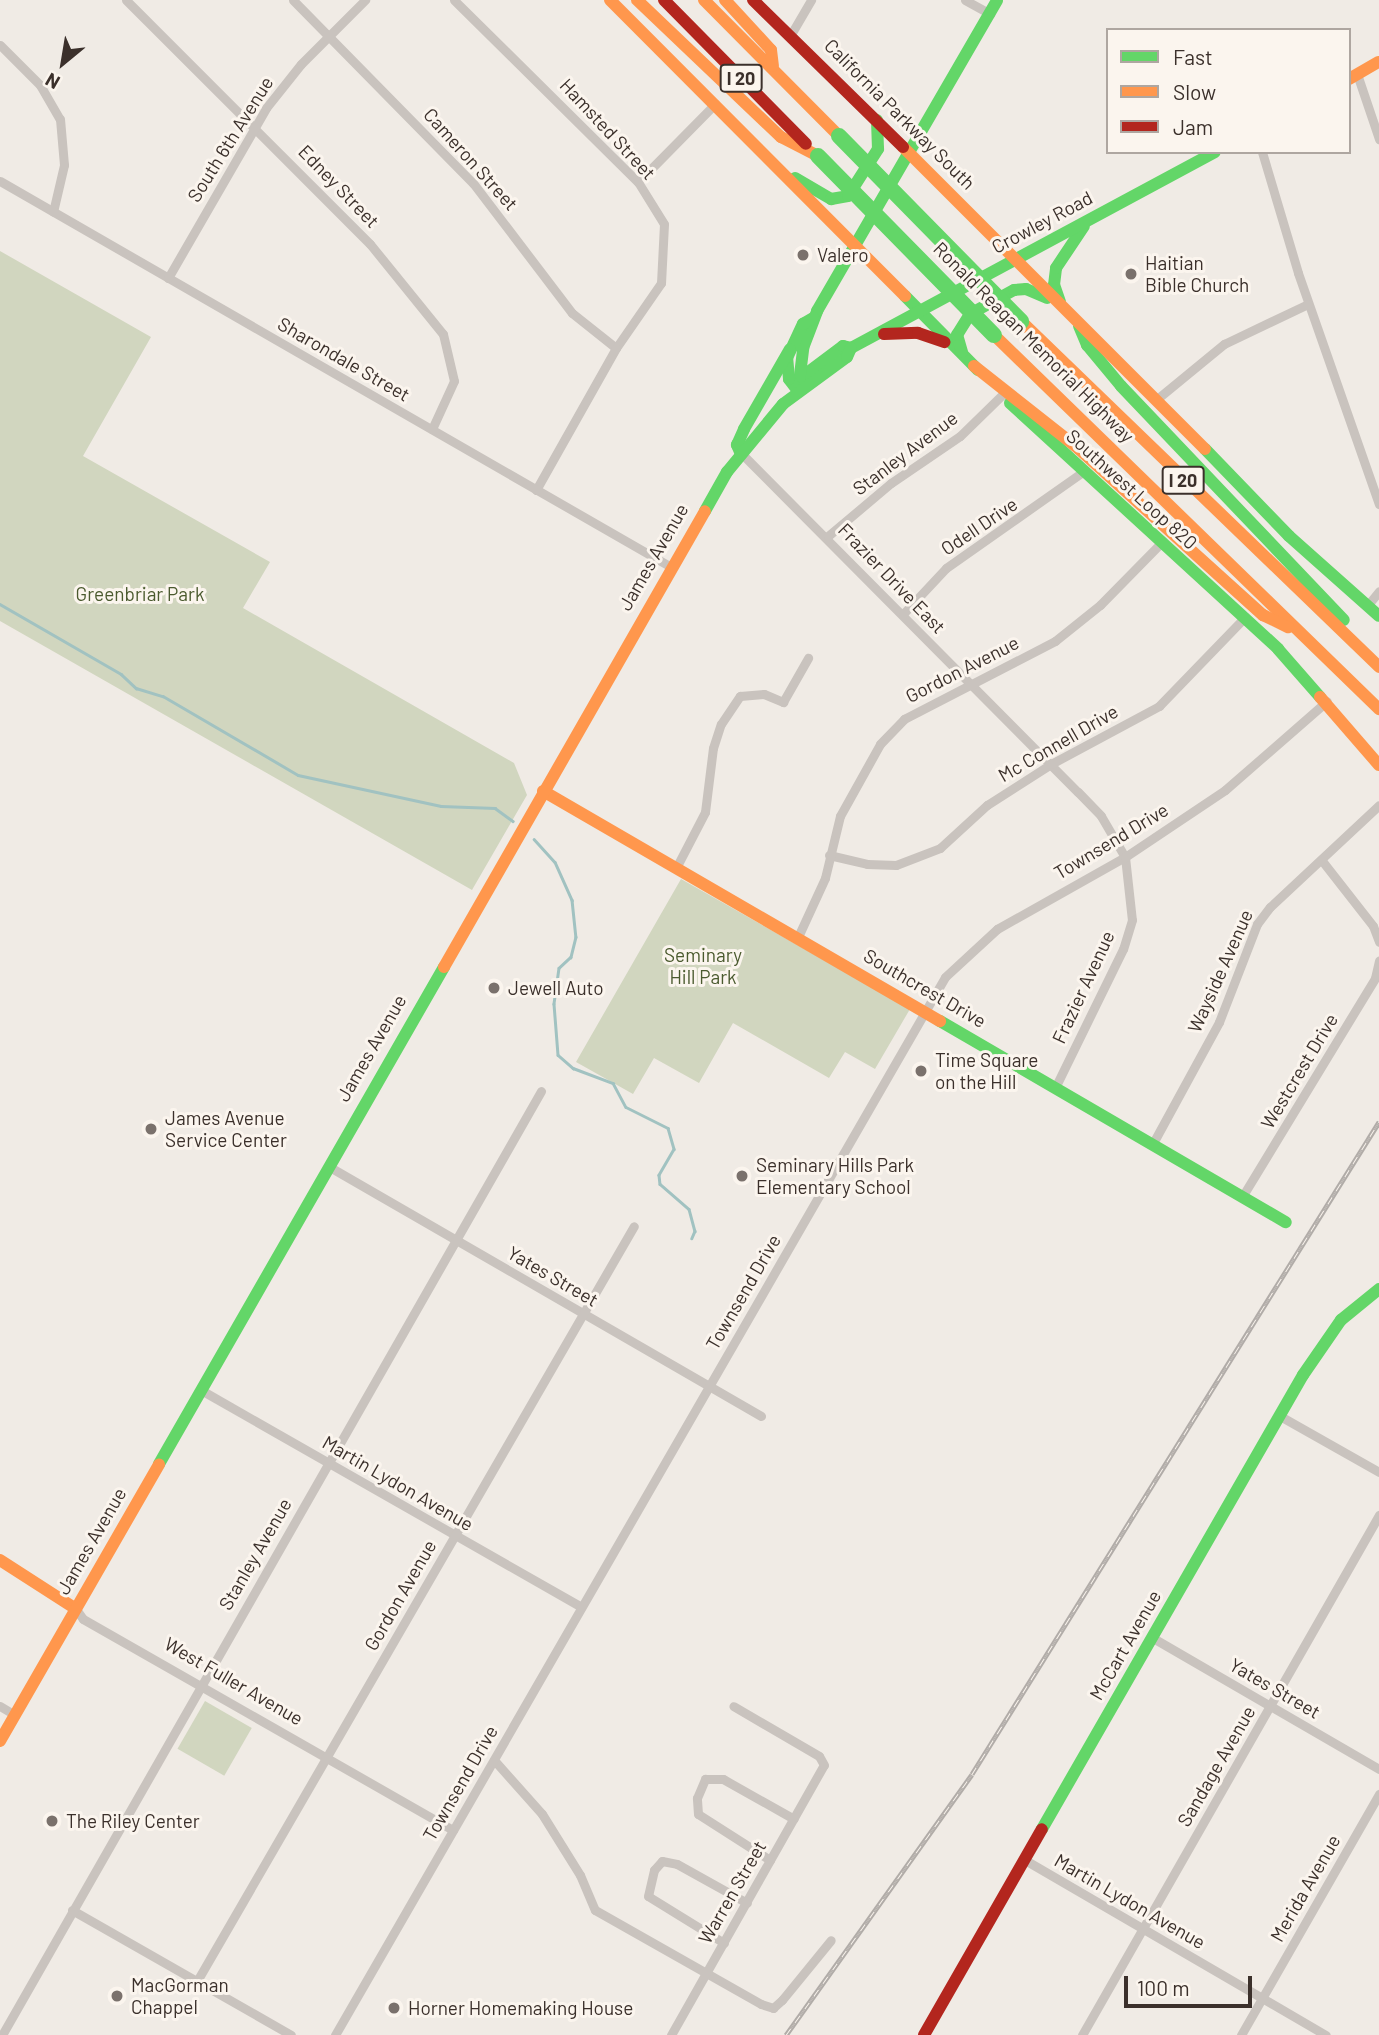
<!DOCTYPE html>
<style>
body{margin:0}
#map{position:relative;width:1379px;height:2035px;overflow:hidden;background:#f0ebe5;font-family:Barlow,sans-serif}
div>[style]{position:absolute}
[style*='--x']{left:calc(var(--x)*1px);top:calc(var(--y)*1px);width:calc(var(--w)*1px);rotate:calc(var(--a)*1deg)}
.green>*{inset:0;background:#d1d6bf;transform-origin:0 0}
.stream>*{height:2.5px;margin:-1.25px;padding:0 1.25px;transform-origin:1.25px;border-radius:1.25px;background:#a1c2c1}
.street>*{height:9px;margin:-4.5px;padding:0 4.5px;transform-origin:4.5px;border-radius:4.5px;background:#c9c3be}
.fast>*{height:12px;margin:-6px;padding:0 6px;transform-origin:6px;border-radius:6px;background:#63d668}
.slow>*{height:12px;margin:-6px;padding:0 6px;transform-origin:6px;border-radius:6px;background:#ff974d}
.jam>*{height:12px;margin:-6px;padding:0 6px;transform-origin:6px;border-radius:6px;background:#b3261e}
.rail>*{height:5px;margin-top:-2.5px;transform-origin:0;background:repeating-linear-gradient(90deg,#fbf5ee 0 8px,#b1aca8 0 16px);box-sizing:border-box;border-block:2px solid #b1aca8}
.fast-bridge>*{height:16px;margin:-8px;padding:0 8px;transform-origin:8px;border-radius:8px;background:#63d668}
.dots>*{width:19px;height:19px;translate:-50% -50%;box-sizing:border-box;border:4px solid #fbf5ee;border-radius:50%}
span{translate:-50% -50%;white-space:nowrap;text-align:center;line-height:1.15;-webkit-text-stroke:6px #fbf5ee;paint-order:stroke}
.shield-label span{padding:2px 5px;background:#fbf5ee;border:2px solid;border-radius:5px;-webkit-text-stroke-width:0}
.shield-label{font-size:18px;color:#3b302b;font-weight:700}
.street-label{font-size:19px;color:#3b302b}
.poi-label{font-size:19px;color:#3b302b}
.left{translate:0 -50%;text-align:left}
.park-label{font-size:19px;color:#4a5a2e}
.legend{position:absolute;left:1106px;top:28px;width:245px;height:126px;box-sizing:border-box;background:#fbf5ee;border:2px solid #aea6a0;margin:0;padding:9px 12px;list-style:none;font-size:21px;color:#3b302b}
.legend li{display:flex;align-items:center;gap:14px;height:35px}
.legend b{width:35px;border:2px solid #aea6a0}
.north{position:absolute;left:28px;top:28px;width:70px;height:70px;-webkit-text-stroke:5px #fbf5ee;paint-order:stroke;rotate:210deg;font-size:19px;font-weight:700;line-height:28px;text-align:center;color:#3b302b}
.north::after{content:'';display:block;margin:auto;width:24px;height:32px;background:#3b302b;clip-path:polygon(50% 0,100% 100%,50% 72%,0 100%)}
.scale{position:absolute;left:1124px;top:1976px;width:128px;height:32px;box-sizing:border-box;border:4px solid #3b302b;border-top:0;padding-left:9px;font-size:21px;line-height:24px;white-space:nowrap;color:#3b302b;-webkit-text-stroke:5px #fbf5ee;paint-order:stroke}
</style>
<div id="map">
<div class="green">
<i style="clip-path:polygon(0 251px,151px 337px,83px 456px,270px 562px,243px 608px,514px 763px,527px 795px,472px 890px,0 621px)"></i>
<i style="clip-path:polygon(681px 879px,910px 1009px,875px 1069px,845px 1052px,829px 1078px,733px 1023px,699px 1083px,654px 1058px,633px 1094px,576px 1062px)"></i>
<i style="left:205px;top:1701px;width:54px;height:55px;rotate:30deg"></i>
</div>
<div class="stream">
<i style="--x:0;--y:604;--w:140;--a:30"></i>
<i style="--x:121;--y:674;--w:21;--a:43"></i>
<i style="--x:136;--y:688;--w:28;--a:17"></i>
<i style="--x:163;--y:696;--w:156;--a:30.3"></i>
<i style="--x:298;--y:775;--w:146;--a:12.2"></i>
<i style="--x:441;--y:806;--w:54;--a:2.1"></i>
<i style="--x:495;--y:808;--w:22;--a:36"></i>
<i style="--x:534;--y:839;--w:31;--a:48"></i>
<i style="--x:555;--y:862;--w:42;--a:65.9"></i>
<i style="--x:572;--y:900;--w:37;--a:84"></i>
<i style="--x:576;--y:937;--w:21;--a:104"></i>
<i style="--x:571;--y:957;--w:16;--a:137"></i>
<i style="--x:559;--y:968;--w:36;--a:98"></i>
<i style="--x:554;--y:1004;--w:51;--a:85.5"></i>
<i style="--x:558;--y:1055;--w:20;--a:41"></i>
<i style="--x:573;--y:1068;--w:43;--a:20.6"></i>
<i style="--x:613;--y:1083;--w:27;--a:62"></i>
<i style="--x:626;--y:1107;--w:47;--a:26.6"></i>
<i style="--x:668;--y:1128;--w:22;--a:74"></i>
<i style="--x:674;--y:1149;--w:30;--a:120"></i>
<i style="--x:659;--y:1175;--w:9;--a:84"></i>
<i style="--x:660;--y:1184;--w:38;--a:41"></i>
<i style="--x:689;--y:1209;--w:23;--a:75"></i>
<i style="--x:695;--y:1231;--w:8;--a:113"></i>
</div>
<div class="street">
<i style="--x:126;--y:0;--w:345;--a:45"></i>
<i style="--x:370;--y:244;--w:116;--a:51"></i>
<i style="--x:443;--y:334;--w:48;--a:76.8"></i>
<i style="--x:454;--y:381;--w:53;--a:114.6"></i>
<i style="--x:293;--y:0;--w:257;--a:45.5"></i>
<i style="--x:473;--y:183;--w:163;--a:52.7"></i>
<i style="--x:572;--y:313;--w:56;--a:38.5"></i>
<i style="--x:454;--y:0;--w:259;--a:44.7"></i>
<i style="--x:638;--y:182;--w:49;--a:58.2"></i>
<i style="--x:664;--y:224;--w:59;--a:92.9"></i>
<i style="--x:661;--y:283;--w:79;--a:124.7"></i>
<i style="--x:616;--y:348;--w:163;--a:119.4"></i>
<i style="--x:965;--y:0;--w:29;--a:29"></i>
<i style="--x:790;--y:36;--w:42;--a:-59.7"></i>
<i style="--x:0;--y:45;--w:57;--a:45"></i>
<i style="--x:40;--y:85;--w:39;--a:60"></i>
<i style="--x:60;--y:119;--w:46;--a:85"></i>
<i style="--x:64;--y:165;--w:48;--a:103.2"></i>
<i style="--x:1357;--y:74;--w:69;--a:71.3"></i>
<i style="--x:1262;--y:152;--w:126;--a:73.4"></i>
<i style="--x:1298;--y:273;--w:245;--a:70.7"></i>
<i style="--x:0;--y:181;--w:774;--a:29.91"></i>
<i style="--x:638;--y:182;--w:110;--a:-45.4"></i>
<i style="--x:168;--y:278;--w:196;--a:-60"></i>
<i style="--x:266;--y:108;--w:56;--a:-51.5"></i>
<i style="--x:301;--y:64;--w:91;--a:-45"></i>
<i style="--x:1157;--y:399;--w:87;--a:-39.4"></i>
<i style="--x:1224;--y:344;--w:93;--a:-25.5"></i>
<i style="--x:740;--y:452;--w:479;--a:45.2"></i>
<i style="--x:1078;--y:792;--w:33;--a:46"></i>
<i style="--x:1101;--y:816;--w:48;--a:59.7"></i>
<i style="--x:1125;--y:857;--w:63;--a:83.7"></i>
<i style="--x:1132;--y:920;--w:30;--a:107"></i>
<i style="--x:1123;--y:949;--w:155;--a:116.1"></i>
<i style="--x:828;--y:536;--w:82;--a:-40.1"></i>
<i style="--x:891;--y:483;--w:83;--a:-34.3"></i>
<i style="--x:960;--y:436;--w:59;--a:-44.3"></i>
<i style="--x:1367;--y:606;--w:19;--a:-51"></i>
<i style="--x:903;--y:614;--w:63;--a:-46.9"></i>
<i style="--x:946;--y:568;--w:165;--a:-35.1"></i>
<i style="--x:829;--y:855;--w:39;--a:13"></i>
<i style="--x:867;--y:864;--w:29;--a:2"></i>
<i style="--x:896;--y:865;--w:47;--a:-21.1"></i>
<i style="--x:940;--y:848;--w:64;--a:-42.5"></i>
<i style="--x:987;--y:805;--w:76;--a:-32.6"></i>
<i style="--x:1051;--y:764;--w:123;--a:-28.2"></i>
<i style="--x:1159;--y:706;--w:124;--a:-46"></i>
<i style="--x:1323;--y:862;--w:81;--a:52"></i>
<i style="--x:1373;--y:926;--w:17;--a:69"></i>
<i style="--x:676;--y:868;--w:63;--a:-62.6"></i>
<i style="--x:705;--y:812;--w:64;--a:-82.9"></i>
<i style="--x:713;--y:748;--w:25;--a:-72"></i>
<i style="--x:721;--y:724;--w:34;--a:-56"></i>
<i style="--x:740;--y:696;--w:24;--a:-5"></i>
<i style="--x:764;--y:694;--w:21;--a:23"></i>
<i style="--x:783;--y:702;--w:51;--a:-60.4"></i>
<i style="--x:797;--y:939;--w:67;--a:-65.3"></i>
<i style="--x:825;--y:878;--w:64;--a:-76.4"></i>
<i style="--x:840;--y:816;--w:82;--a:-60.9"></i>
<i style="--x:880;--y:744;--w:35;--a:-46"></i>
<i style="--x:904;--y:719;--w:170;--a:-27.3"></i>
<i style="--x:1055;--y:641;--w:58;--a:-38.7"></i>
<i style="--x:1100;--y:605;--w:86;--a:-45.5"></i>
<i style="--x:1152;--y:1145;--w:140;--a:-61.4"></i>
<i style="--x:1219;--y:1022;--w:105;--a:-68.8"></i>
<i style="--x:1257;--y:924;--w:21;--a:-53"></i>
<i style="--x:1270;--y:907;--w:149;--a:-43.1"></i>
<i style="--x:328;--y:1166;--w:500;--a:30"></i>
<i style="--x:1242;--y:1197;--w:256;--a:-58.7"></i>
<i style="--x:1375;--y:978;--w:18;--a:-77"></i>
<i style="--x:201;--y:1390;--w:435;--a:29.7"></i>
<i style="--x:1280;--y:1416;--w:114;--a:29.5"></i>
<i style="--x:76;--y:1609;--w:12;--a:55"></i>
<i style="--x:83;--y:1619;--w:426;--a:29.7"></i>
<i style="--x:1153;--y:1638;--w:261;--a:30.1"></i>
<i style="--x:0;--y:1706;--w:17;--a:31"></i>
<i style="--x:494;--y:1760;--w:72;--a:48.4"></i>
<i style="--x:542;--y:1814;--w:72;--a:58.1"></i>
<i style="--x:580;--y:1875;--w:38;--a:67"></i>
<i style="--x:595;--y:1910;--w:191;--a:29.5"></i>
<i style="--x:761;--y:2004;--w:13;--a:18"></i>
<i style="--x:773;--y:2008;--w:12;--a:-42"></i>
<i style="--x:782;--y:2000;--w:77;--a:-50.8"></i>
<i style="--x:770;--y:1860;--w:85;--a:-147.4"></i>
<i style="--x:698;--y:1814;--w:16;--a:-94"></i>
<i style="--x:697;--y:1798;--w:21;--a:-67"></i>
<i style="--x:705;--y:1779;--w:18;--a:0"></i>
<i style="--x:723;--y:1779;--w:81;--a:29.4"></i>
<i style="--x:1025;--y:1860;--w:348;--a:30.2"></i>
<i style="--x:72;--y:1910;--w:252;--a:29.7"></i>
<i style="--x:724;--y:1943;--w:89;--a:-148.3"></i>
<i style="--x:648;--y:1896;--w:27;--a:-77"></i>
<i style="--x:654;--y:1870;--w:12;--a:-48"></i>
<i style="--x:662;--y:1861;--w:15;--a:11"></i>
<i style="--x:677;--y:1864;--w:80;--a:29.1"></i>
<i style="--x:197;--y:1981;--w:872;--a:-59.94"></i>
<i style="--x:2;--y:2035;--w:1087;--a:-60.27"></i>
<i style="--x:335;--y:2035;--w:1221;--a:-60.03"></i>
<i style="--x:945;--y:977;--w:71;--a:-42.7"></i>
<i style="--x:997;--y:929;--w:147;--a:-29.4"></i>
<i style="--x:1125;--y:857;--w:120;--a:-33.8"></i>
<i style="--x:1225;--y:790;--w:135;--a:-41.1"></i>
<i style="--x:671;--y:2035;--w:310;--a:-60.5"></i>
<i style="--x:824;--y:1765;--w:10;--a:-119"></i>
<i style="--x:819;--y:1756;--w:99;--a:-149.8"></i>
<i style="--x:1082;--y:2035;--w:599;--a:-60.27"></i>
<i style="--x:1241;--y:2035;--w:278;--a:-60.2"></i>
</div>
<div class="fast">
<i style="--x:795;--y:178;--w:42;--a:30.3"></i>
<i style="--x:831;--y:199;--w:17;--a:-10"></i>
<i style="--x:848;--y:196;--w:56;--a:-57.4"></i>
<i style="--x:878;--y:149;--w:29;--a:-92"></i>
<i style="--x:905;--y:296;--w:104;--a:45.4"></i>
<i style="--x:1060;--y:302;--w:18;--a:-109"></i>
<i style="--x:1054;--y:285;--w:17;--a:-83"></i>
<i style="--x:1056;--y:268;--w:50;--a:-56.3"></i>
<i style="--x:1079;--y:326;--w:21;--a:67"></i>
<i style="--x:1087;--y:345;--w:53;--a:50.3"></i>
<i style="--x:1121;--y:386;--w:323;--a:46.4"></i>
<i style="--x:962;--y:352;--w:18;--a:-106"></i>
<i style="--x:957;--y:335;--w:25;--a:-58"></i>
<i style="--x:970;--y:314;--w:50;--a:-28.6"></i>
<i style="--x:1014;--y:290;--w:12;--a:-5"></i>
<i style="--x:1026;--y:289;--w:23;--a:23"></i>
<i style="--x:808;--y:382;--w:9;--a:-96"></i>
<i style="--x:807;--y:373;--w:45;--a:-36.9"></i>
<i style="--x:843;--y:346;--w:8;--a:14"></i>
<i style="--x:851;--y:348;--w:413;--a:-28.3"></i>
<i style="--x:799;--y:383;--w:35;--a:-83"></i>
<i style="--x:803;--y:348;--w:40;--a:-69"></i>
<i style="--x:817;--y:311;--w:359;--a:-59.9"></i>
<i style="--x:798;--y:391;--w:15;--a:-127"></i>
<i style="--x:789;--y:379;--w:21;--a:-95"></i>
<i style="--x:787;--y:358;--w:38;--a:-65"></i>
<i style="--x:803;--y:324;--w:12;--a:-31"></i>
<i style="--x:1010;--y:403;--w:364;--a:42.5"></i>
<i style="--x:1278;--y:649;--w:64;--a:48.8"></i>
<i style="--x:1205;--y:449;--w:121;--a:46"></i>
<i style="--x:1289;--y:536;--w:120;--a:41.6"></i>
<i style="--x:740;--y:452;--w:8;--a:-113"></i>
<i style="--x:737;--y:445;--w:17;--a:-66"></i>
<i style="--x:744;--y:429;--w:92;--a:-60.1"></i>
<i style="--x:705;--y:511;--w:45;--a:-60.6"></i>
<i style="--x:727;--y:472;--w:88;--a:-50.5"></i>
<i style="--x:783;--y:404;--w:79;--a:-36.3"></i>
<i style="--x:847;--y:357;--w:10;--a:-66"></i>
<i style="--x:940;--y:1021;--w:400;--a:30.2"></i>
<i style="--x:159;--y:1464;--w:573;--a:-60.17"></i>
<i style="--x:1042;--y:1829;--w:524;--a:-60.11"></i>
<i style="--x:1303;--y:1375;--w:67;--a:-55.4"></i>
<i style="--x:1341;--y:1320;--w:49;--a:-39.2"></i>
</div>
<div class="slow">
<i style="--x:610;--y:0;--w:418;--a:45.1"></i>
<i style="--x:637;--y:0;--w:199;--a:43.6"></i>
<i style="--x:781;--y:137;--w:42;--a:27.2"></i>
<i style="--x:704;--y:0;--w:192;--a:45.2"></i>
<i style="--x:725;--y:0;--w:68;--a:47.4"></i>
<i style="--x:771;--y:50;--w:16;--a:83"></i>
<i style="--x:1349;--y:79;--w:34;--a:-30"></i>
<i style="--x:903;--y:147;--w:427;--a:45"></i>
<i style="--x:1021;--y:321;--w:498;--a:44"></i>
<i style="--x:994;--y:335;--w:537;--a:44.17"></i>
<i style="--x:974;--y:366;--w:134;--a:38.3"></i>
<i style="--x:1079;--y:449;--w:248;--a:42.1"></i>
<i style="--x:1263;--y:615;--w:28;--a:26"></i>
<i style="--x:1320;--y:697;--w:90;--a:49.1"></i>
<i style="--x:543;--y:791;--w:459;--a:30.1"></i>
<i style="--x:444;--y:967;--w:525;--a:-60.21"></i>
<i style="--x:0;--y:1560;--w:90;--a:32.8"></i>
<i style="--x:0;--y:1741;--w:319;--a:-60.1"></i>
</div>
<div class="jam">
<i style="--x:664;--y:0;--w:202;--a:45.4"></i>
<i style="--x:753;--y:0;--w:210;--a:44.4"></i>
<i style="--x:884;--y:334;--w:34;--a:-2"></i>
<i style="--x:918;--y:333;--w:28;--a:19"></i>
<i style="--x:924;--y:2035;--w:237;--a:-60.2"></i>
</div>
<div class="rail">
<i style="--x:786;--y:2035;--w:320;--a:-54.5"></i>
<i style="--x:972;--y:1774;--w:769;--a:-58.03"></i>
</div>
<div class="fast-bridge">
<i style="--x:839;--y:136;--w:260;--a:45.5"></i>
<i style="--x:818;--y:156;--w:251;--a:45.5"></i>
</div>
<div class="dots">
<i style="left:803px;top:255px;background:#7a716c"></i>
<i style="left:1131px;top:274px;background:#7a716c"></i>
<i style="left:494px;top:988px;background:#7a716c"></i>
<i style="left:921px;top:1071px;background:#7a716c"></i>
<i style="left:151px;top:1129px;background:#7a716c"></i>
<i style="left:742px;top:1176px;background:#7a716c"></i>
<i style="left:52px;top:1821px;background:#7a716c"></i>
<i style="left:117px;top:1996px;background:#7a716c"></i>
<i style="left:394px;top:2008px;background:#7a716c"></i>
</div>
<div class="shield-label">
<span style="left:741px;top:78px">I 20</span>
<span style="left:1183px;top:480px">I 20</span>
</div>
<div class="street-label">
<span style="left:900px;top:114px;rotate:45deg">California Parkway South</span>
<span style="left:608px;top:129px;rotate:47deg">Hamsted Street</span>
<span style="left:230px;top:139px;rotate:-58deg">South 6th Avenue</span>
<span style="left:471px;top:159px;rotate:48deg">Cameron Street</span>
<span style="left:339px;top:186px;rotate:46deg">Edney Street</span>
<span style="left:1042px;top:222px;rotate:-28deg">Crowley Road</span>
<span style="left:1034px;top:342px;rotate:45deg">Ronald Reagan Memorial Highway</span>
<span style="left:344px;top:359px;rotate:30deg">Sharondale Street</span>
<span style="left:905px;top:453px;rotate:-37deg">Stanley Avenue</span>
<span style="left:1132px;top:489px;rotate:42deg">Southwest Loop 820</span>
<span style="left:979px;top:526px;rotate:-34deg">Odell Drive</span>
<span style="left:653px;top:557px;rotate:-60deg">James Avenue</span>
<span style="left:892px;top:578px;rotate:46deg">Frazier Drive East</span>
<span style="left:962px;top:669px;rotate:-27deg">Gordon Avenue</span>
<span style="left:1058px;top:743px;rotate:-30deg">Mc Connell Drive</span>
<span style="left:1111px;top:841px;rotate:-31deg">Townsend Drive</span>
<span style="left:1220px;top:971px;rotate:-66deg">Wayside Avenue</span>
<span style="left:1083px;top:987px;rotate:-65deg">Frazier Avenue</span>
<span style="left:925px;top:988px;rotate:30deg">Southcrest Drive</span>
<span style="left:371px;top:1048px;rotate:-60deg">James Avenue</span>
<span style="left:1299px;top:1071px;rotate:-59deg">Westcrest Drive</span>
<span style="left:553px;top:1276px;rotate:30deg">Yates Street</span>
<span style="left:743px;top:1292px;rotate:-60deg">Townsend Drive</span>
<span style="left:398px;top:1483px;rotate:30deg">Martin Lydon Avenue</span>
<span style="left:91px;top:1541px;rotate:-60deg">James Avenue</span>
<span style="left:255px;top:1554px;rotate:-60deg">Stanley Avenue</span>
<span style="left:400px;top:1595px;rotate:-60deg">Gordon Avenue</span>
<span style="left:1125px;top:1645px;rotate:-60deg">McCart Avenue</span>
<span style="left:234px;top:1681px;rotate:30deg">West Fuller Avenue</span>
<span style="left:1275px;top:1688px;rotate:30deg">Yates Street</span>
<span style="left:1216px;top:1766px;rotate:-60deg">Sandage Avenue</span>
<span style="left:460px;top:1783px;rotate:-60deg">Townsend Drive</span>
<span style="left:1305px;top:1888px;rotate:-60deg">Merida Avenue</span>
<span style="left:732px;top:1892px;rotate:-60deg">Warren Street</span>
<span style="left:1130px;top:1901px;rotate:30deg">Martin Lydon Avenue</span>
</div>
<div class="poi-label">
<span class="left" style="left:817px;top:255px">Valero</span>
<span class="left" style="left:1145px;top:274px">Haitian<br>Bible Church</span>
<span class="left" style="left:508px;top:988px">Jewell Auto</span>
<span class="left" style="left:935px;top:1071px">Time Square<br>on the Hill</span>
<span class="left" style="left:165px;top:1129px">James Avenue<br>Service Center</span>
<span class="left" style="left:756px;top:1176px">Seminary Hills Park<br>Elementary School</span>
<span class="left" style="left:66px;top:1821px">The Riley Center</span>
<span class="left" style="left:131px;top:1996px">MacGorman<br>Chappel</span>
<span class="left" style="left:408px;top:2008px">Horner Homemaking House</span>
</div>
<div class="park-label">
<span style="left:140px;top:594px">Greenbriar Park</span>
<span style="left:703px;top:966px">Seminary<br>Hill Park</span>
</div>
<ul class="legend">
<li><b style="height:9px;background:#63d668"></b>Fast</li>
<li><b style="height:9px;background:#ff974d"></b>Slow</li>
<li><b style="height:9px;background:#b3261e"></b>Jam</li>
</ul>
<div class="north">N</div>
<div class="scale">100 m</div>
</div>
